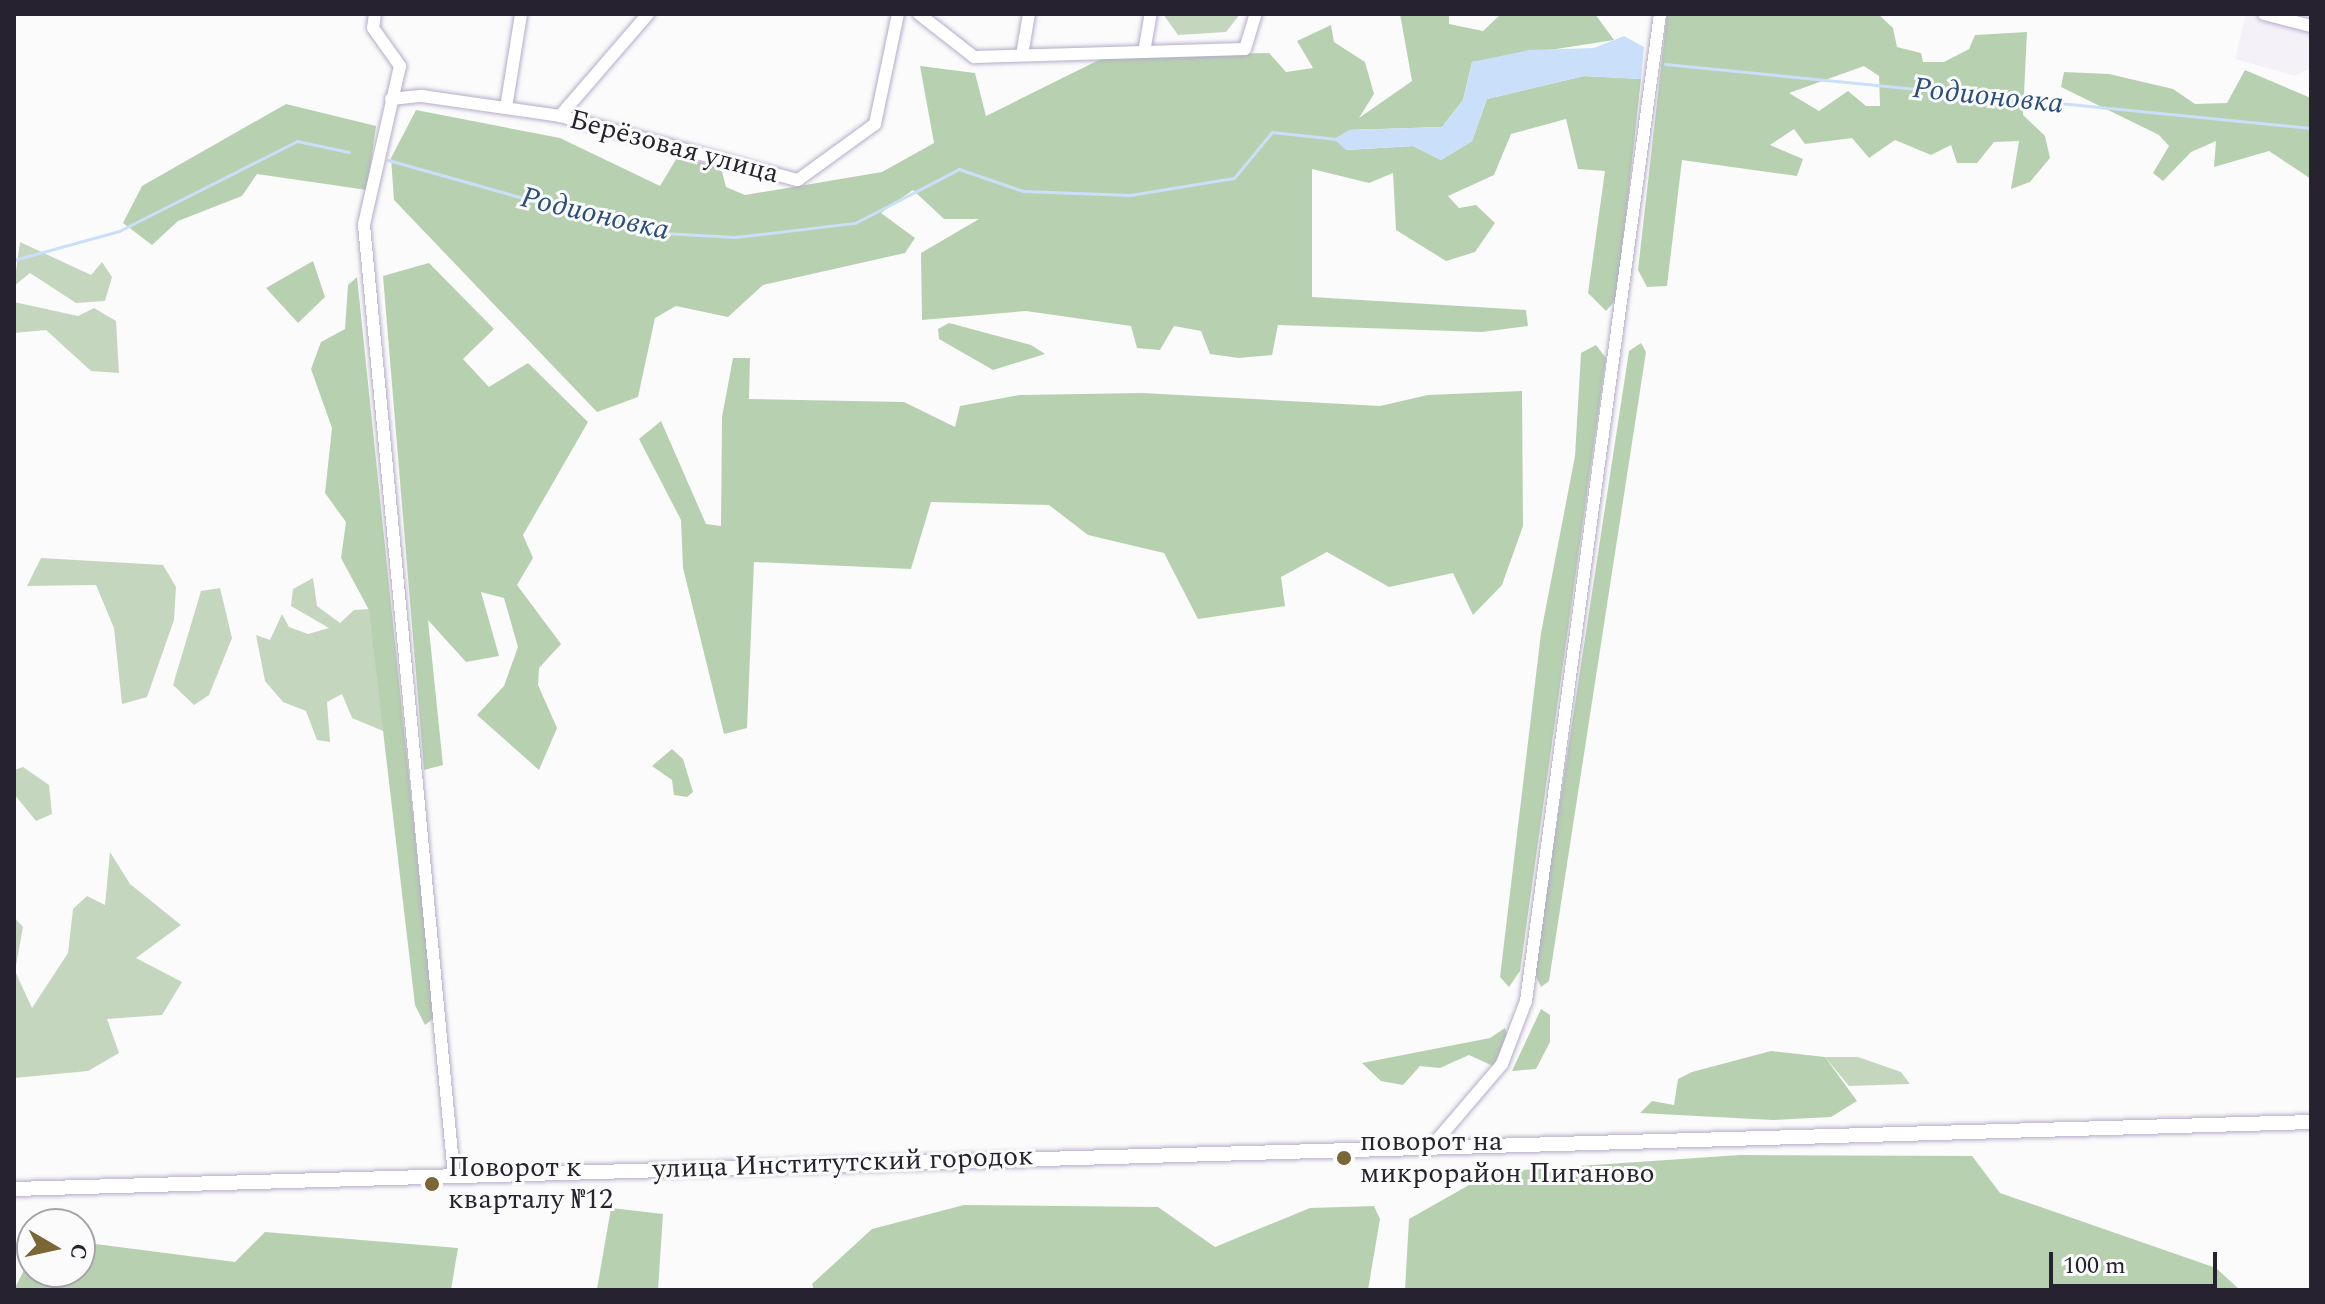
<!DOCTYPE html>
<meta charset="utf-8">
<style>
body{margin:0}
#map{position:relative;width:2325px;height:1304px;overflow:hidden;background:#fbfbfb;font-family:Spectral,serif}
div>[style]{position:absolute}
[style*='--x']{left:calc(var(--x)*1px);top:calc(var(--y)*1px);width:calc(var(--w)*1px);rotate:calc(var(--a)*1deg)}
.built>*{inset:0;background:#f4f1f9}
.green>*{inset:0;background:#c4d7be}
.forest>*{inset:0;background:#b7d1b0}
.water>*{inset:0;background:#cadffa}
.stream>*{height:3px;margin:-1.5px;padding:0 1.5px;transform-origin:1.5px;border-radius:1.5px;background:#cadffa}
.roads{filter:drop-shadow(0 0 2px #b5abcb) drop-shadow(0 0 2px #b5abcb)}
.minor>*{height:12px;margin:-6px;padding:0 6px;transform-origin:6px;border-radius:6px;background:#fff}
.tertiary>*{height:14px;margin:-7px;padding:0 7px;transform-origin:7px;border-radius:7px;background:#fff}
.dots>*{width:22px;height:22px;translate:-50% -50%;box-sizing:border-box;border:4px solid #fbfbfb;border-radius:50%}
span{translate:-50% -50%;white-space:nowrap;text-align:center;line-height:1.15;-webkit-text-stroke:6px #fbfbfb;paint-order:stroke}
.street-label{font-size:28px;color:#26222f}
.poi-label{font-size:28px;color:#26222f}
.left{translate:0 -50%;text-align:left}
.water-label{font-size:30px;color:#2b4e7a;font-style:italic}
.frame{position:absolute;inset:0;border:16px solid #26222f;pointer-events:none}
.north{position:absolute;left:16px;top:1208px;width:80px;height:80px;box-sizing:border-box;background:#fbfbfb;border:2px solid #a6a4a9;border-radius:50%;rotate:99deg;font-size:22px;font-weight:700;line-height:32px;text-align:center;color:#26222f}
.north::after{content:'';display:block;margin:auto;width:28px;height:36px;background:#7b6635;clip-path:polygon(50% 0,100% 100%,50% 72%,0 100%)}
.scale{position:absolute;left:2049px;top:1252px;width:168px;height:36px;box-sizing:border-box;border:4px solid #26222f;border-top:0;padding-left:10px;font-size:24px;line-height:28px;white-space:nowrap;color:#26222f;-webkit-text-stroke:6px #fbfbfb;paint-order:stroke}
</style>
<div id="map">
<div class="built">
<i style="clip-path:polygon(2246px 14px,2311px 14px,2311px 68px,2295px 76px,2235px 59px)"></i>
</div>
<div class="green">
<i style="clip-path:polygon(1163px 14px,1240px 14px,1226px 32px,1178px 35px)"></i>
<i style="clip-path:polygon(20px 242px,91px 275px,102px 262px,112px 277px,105px 301px,76px 303px,30px 273px,14px 286px)"></i>
<i style="clip-path:polygon(14px 302px,78px 316px,94px 308px,116px 321px,119px 373px,91px 371px,46px 330px,14px 333px)"></i>
<i style="clip-path:polygon(41px 558px,163px 565px,176px 587px,174px 620px,147px 697px,122px 704px,114px 628px,96px 585px,27px 586px)"></i>
<i style="clip-path:polygon(313px 578px,317px 606px,340px 623px,354px 610px,369px 609px,388px 733px,352px 718px,342px 694px,327px 702px,330px 742px,317px 740px,306px 711px,283px 702px,265px 681px,256px 635px,270px 640px,282px 614px,289px 627px,308px 634px,329px 628px,291px 606px,293px 589px)"></i>
<i style="clip-path:polygon(220px 588px,232px 638px,209px 695px,194px 705px,173px 685px,201px 591px)"></i>
<i style="clip-path:polygon(23px 767px,49px 785px,52px 814px,36px 821px,14px 794px,14px 770px)"></i>
<i style="clip-path:polygon(110px 852px,130px 884px,181px 925px,136px 958px,182px 982px,162px 1015px,107px 1019px,119px 1053px,88px 1071px,14px 1078px,14px 917px,23px 927px,15px 971px,32px 1008px,68px 953px,73px 909px,87px 896px,105px 905px)"></i>
<i style="clip-path:polygon(1825px 1057px,1858px 1057px,1901px 1072px,1910px 1084px,1849px 1086px)"></i>
</div>
<div class="forest">
<i style="clip-path:polygon(1400px 14px,1449px 14px,1449px 24px,1483px 31px,1501px 14px,1595px 14px,1614px 40px,1472px 62px,1463px 100px,1442px 127px,1349px 130px,1346px 150px,1413px 146px,1441px 160px,1472px 141px,1487px 99px,1584px 76px,1641px 79px,1617px 298px,1606px 311px,1588px 293px,1605px 171px,1578px 169px,1566px 119px,1511px 134px,1494px 175px,1448px 196px,1459px 208px,1476px 205px,1495px 223px,1475px 252px,1446px 261px,1396px 230px,1393px 173px,1369px 183px,1312px 169px,1312px 297px,1526px 310px,1528px 326px,1482px 332px,1278px 325px,1272px 355px,1239px 358px,1210px 354px,1201px 331px,1174px 326px,1160px 350px,1137px 348px,1131px 326px,1026px 311px,922px 320px,921px 253px,979px 219px,944px 219px,913px 190px,881px 213px,915px 238px,905px 253px,763px 285px,728px 317px,676px 306px,655px 318px,638px 397px,597px 412px,394px 200px,391px 158px,416px 110px,560px 138px,660px 186px,678px 156px,721px 168px,726px 187px,745px 195px,882px 172px,934px 143px,920px 66px,975px 73px,986px 116px,1107px 56px,1269px 53px,1286px 72px,1313px 68px,1297px 41px,1331px 25px,1334px 42px,1365px 62px,1374px 94px,1359px 118px,1412px 81px)"></i>
<i style="clip-path:polygon(evenodd,1667px 14px,1878px 14px,1893px 28px,1897px 47px,1921px 53px,1923px 62px,1944px 62px,1969px 49px,1975px 35px,2027px 32px,2023px 115px,2045px 136px,2050px 158px,2030px 182px,2011px 189px,2019px 141px,1994px 142px,1977px 163px,1957px 163px,1951px 145px,1931px 155px,1895px 140px,1869px 158px,1852px 138px,1805px 144px,1794px 129px,1770px 145px,1803px 159px,1797px 176px,1682px 160px,1667px 286px,1647px 287px,1638px 270px,1667px 14px,1864px 66px,1879px 76px,1880px 106px,1866px 106px,1848px 91px,1819px 111px,1789px 93px,1864px 66px)"></i>
<i style="clip-path:polygon(2245px 70px,2311px 98px,2311px 179px,2269px 151px,2214px 167px,2216px 141px,2191px 152px,2163px 181px,2153px 173px,2169px 146px,2159px 135px,2061px 87px,2064px 72px,2109px 74px,2173px 89px,2195px 104px,2227px 103px)"></i>
<i style="clip-path:polygon(286px 104px,376px 126px,367px 190px,257px 174px,242px 196px,178px 221px,152px 245px,123px 223px,142px 186px)"></i>
<i style="clip-path:polygon(313px 261px,325px 297px,298px 323px,266px 288px)"></i>
<i style="clip-path:polygon(429px 263px,494px 329px,463px 359px,489px 387px,528px 363px,588px 422px,523px 535px,533px 558px,517px 585px,561px 644px,539px 668px,538px 685px,557px 728px,539px 770px,477px 715px,504px 686px,518px 647px,504px 598px,481px 592px,499px 656px,466px 662px,428px 620px,443px 765px,424px 770px,383px 276px)"></i>
<i style="clip-path:polygon(357px 277px,434px 1018px,425px 1025px,415px 1005px,369px 610px,341px 558px,346px 522px,325px 493px,332px 428px,311px 369px,321px 342px,345px 329px,348px 285px)"></i>
<i style="clip-path:polygon(949px 323px,1031px 345px,1045px 354px,993px 370px,939px 339px,938px 329px)"></i>
<i style="clip-path:polygon(1641px 343px,1646px 352px,1549px 981px,1541px 987px,1534px 972px,1629px 351px)"></i>
<i style="clip-path:polygon(1596px 345px,1606px 358px,1520px 971px,1509px 987px,1500px 977px,1541px 633px,1575px 456px,1581px 353px)"></i>
<i style="clip-path:polygon(733px 358px,750px 358px,749px 399px,904px 402px,955px 427px,960px 406px,1020px 395px,1142px 393px,1380px 406px,1428px 395px,1522px 391px,1523px 526px,1502px 585px,1473px 615px,1453px 573px,1389px 587px,1327px 552px,1281px 577px,1285px 606px,1198px 619px,1164px 553px,1088px 535px,1049px 505px,931px 502px,911px 569px,754px 562px,747px 728px,724px 734px,683px 568px,681px 520px,639px 439px,661px 421px,706px 524px,721px 526px,722px 417px)"></i>
<i style="clip-path:polygon(672px 749px,683px 759px,693px 792px,687px 797px,674px 795px,672px 780px,652px 766px)"></i>
<i style="clip-path:polygon(1541px 1009px,1550px 1015px,1550px 1042px,1536px 1069px,1512px 1071px)"></i>
<i style="clip-path:polygon(1505px 1028px,1508px 1037px,1493px 1066px,1469px 1055px,1440px 1068px,1420px 1066px,1403px 1085px,1381px 1081px,1362px 1063px,1490px 1038px)"></i>
<i style="clip-path:polygon(1771px 1051px,1825px 1057px,1857px 1101px,1831px 1117px,1773px 1120px,1640px 1113px,1652px 1101px,1674px 1105px,1678px 1079px,1692px 1072px)"></i>
<i style="clip-path:polygon(1740px 1155px,1972px 1156px,2000px 1193px,2216px 1268px,2240px 1290px,1405px 1290px,1409px 1219px,1492px 1172px)"></i>
<i style="clip-path:polygon(964px 1205px,1158px 1207px,1215px 1247px,1310px 1208px,1374px 1206px,1380px 1219px,1368px 1290px,814px 1290px,812px 1284px,872px 1229px)"></i>
<i style="clip-path:polygon(611px 1208px,663px 1214px,658px 1290px,597px 1289px)"></i>
<i style="clip-path:polygon(265px 1232px,458px 1248px,451px 1290px,14px 1290px,32px 1254px,32px 1272px,80px 1272px,80px 1242px,235px 1262px)"></i>
</div>
<div class="water">
<i style="clip-path:polygon(1624px 36px,1644px 47px,1641px 79px,1584px 76px,1487px 99px,1472px 141px,1441px 160px,1413px 146px,1346px 150px,1334px 139px,1349px 130px,1442px 127px,1463px 100px,1472px 62px,1529px 50px,1594px 48px)"></i>
</div>
<div class="stream">
<i style="--x:1665;--y:64;--w:649;--a:5.66"></i>
<i style="--x:388;--y:160;--w:267;--a:15.7"></i>
<i style="--x:645;--y:232;--w:90;--a:3.2"></i>
<i style="--x:735;--y:237;--w:121;--a:-6.7"></i>
<i style="--x:855;--y:223;--w:117;--a:-27.4"></i>
<i style="--x:959;--y:169;--w:68;--a:19"></i>
<i style="--x:1023;--y:191;--w:107;--a:2.1"></i>
<i style="--x:1130;--y:195;--w:105;--a:-9.3"></i>
<i style="--x:1234;--y:178;--w:60;--a:-50.4"></i>
<i style="--x:1272;--y:132;--w:65;--a:6.1"></i>
<i style="--x:14;--y:260;--w:109;--a:-15.4"></i>
<i style="--x:119;--y:231;--w:199;--a:-26.8"></i>
<i style="--x:297;--y:141;--w:53;--a:11.9"></i>
</div>
<div class="roads">
<div class="minor">
<i style="--x:375;--y:14;--w:14;--a:98"></i>
<i style="--x:373;--y:28;--w:47;--a:54.6"></i>
<i style="--x:400;--y:66;--w:163;--a:102.8"></i>
<i style="--x:364;--y:225;--w:954;--a:84.59"></i>
<i style="--x:919;--y:14;--w:70;--a:38"></i>
<i style="--x:974;--y:57;--w:271;--a:-1.7"></i>
<i style="--x:1245;--y:49;--w:37;--a:-73"></i>
<i style="--x:2264;--y:14;--w:49;--a:14.3"></i>
<i style="--x:1144;--y:52;--w:39;--a:-80"></i>
<i style="--x:1022;--y:55;--w:42;--a:-80.3"></i>
<i style="--x:391;--y:99;--w:31;--a:-6"></i>
<i style="--x:422;--y:96;--w:139;--a:8.2"></i>
<i style="--x:560;--y:116;--w:246;--a:15.1"></i>
<i style="--x:798;--y:180;--w:95;--a:-36"></i>
<i style="--x:875;--y:124;--w:112;--a:-78.2"></i>
<i style="--x:506;--y:108;--w:95;--a:-80.9"></i>
<i style="--x:560;--y:116;--w:135;--a:-49.2"></i>
<i style="--x:1432;--y:1146;--w:108;--a:-49.5"></i>
<i style="--x:1502;--y:1064;--w:67;--a:-69.1"></i>
<i style="--x:1526;--y:1001;--w:996;--a:-82.27"></i>
</div>
<div class="tertiary">
<i style="--x:14;--y:1189;--w:2298;--a:-1.67"></i>
</div>
</div>
<div class="dots">
<i style="left:1344px;top:1158px;background:#7b6635"></i>
<i style="left:432px;top:1184px;background:#7b6635"></i>
</div>
<div class="street-label">
<span style="left:674px;top:147px;rotate:15deg">Берёзовая улица</span>
<span style="left:843px;top:1163px;rotate:-2deg">улица Институтский городок</span>
</div>
<div class="poi-label">
<span class="left" style="left:1360px;top:1158px">поворот на<br>микрорайон Пиганово</span>
<span class="left" style="left:448px;top:1184px">Поворот к<br>кварталу №12</span>
</div>
<div class="water-label">
<span style="left:1988px;top:96px;rotate:6deg">Родионовка</span>
<span style="left:595px;top:214px;rotate:13deg">Родионовка</span>
</div>
<div class="frame"></div>
<div class="north">С</div>
<div class="scale">100 m</div>
</div>
